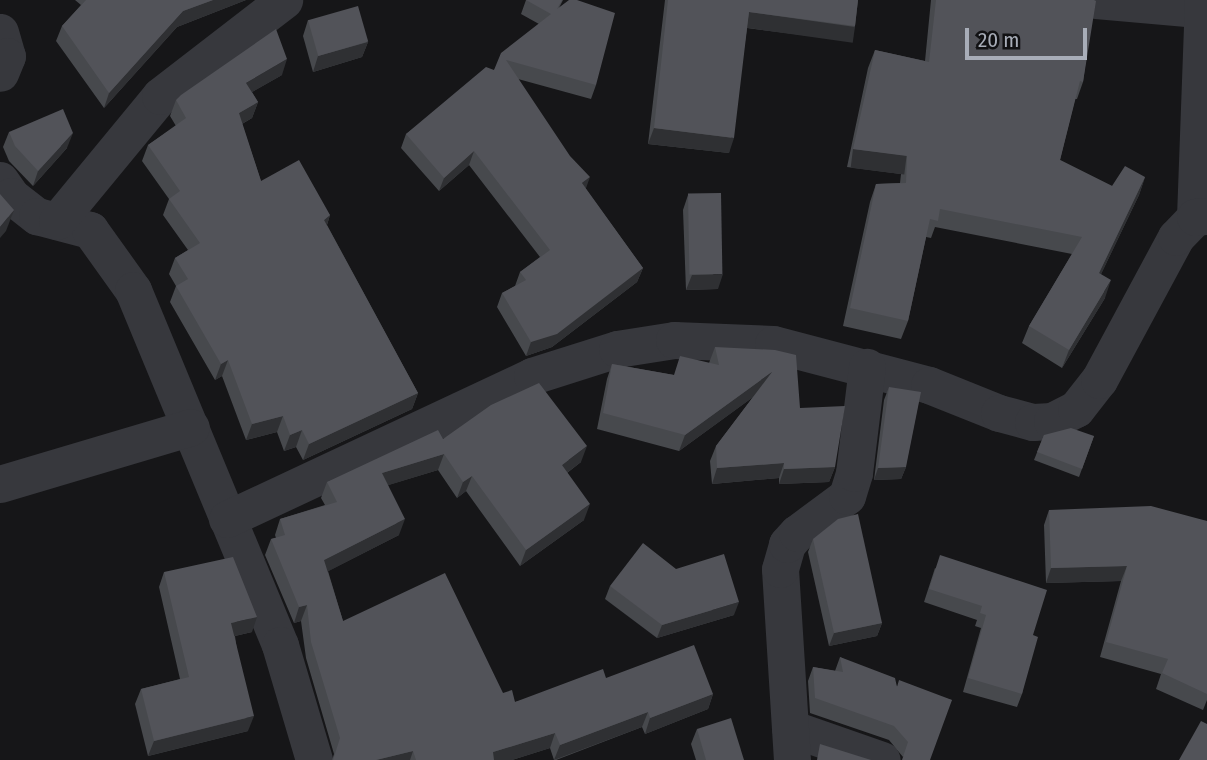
<!DOCTYPE html>
<style>
body{margin:0}
#map{position:relative;width:1207px;height:760px;overflow:hidden;background:#161618;font-family:"Fira Sans Condensed",sans-serif}
div>[style]{position:absolute}
[style*='--x']{left:calc(var(--x)*1px);top:calc(var(--y)*1px);width:calc(var(--w)*1px);rotate:calc(var(--a)*1deg)}
.minor>*{height:37px;margin:-18.5px;padding:0 18.5px;transform-origin:18.5px;border-radius:18.5px;background:#37383d}
.wall>*{inset:0;background:#47494d}
.shaded-wall>*{inset:0;background:#2f3033;transform-origin:0 0}
.building>*{inset:0;background:#525359;transform-origin:0 0}
span{translate:-50% -50%;white-space:nowrap;text-align:center;line-height:1.15;-webkit-text-stroke:5px #111113;paint-order:stroke}
.scale{position:absolute;left:965px;top:28px;width:122px;height:32px;box-sizing:border-box;border:4px solid #a8adb8;border-top:0;padding-left:9px;font-size:21px;line-height:24px;white-space:nowrap;color:#a8adb8;-webkit-text-stroke:5px #111113;paint-order:stroke}
</style>
<div id="map">
<div class="minor">
<i style="--x:1096;--y:0;--w:111;--a:5.1"></i>
<i style="--x:0;--y:32;--w:25;--a:74"></i>
<i style="--x:7;--y:56;--w:18;--a:112"></i>
<i style="--x:0;--y:180;--w:19;--a:55"></i>
<i style="--x:11;--y:196;--w:33;--a:38"></i>
<i style="--x:37;--y:216;--w:55;--a:14.8"></i>
<i style="--x:90;--y:230;--w:74;--a:54.4"></i>
<i style="--x:133;--y:290;--w:384;--a:67.5"></i>
<i style="--x:280;--y:645;--w:120;--a:73.5"></i>
<i style="--x:1195;--y:217;--w:217;--a:-87.9"></i>
<i style="--x:57;--y:221;--w:162;--a:-50.5"></i>
<i style="--x:160;--y:96;--w:157;--a:-37.7"></i>
<i style="--x:0;--y:484;--w:199;--a:-16.6"></i>
<i style="--x:227;--y:519;--w:337;--a:-25.1"></i>
<i style="--x:532;--y:376;--w:89;--a:-17.6"></i>
<i style="--x:617;--y:349;--w:58;--a:-9"></i>
<i style="--x:674;--y:340;--w:99;--a:2.3"></i>
<i style="--x:773;--y:344;--w:161;--a:14.7"></i>
<i style="--x:929;--y:385;--w:75;--a:21.8"></i>
<i style="--x:999;--y:413;--w:35;--a:15"></i>
<i style="--x:1033;--y:422;--w:19;--a:-3"></i>
<i style="--x:1052;--y:421;--w:27;--a:-27"></i>
<i style="--x:1076;--y:409;--w:37;--a:-52"></i>
<i style="--x:1099;--y:380;--w:162;--a:-61.7"></i>
<i style="--x:1176;--y:237;--w:28;--a:-46"></i>
<i style="--x:1195;--y:217;--w:12;--a:-5"></i>
<i style="--x:790;--y:728;--w:97;--a:19.2"></i>
<i style="--x:792;--y:760;--w:191;--a:-93.6"></i>
<i style="--x:780;--y:569;--w:26;--a:-74"></i>
<i style="--x:787;--y:544;--w:15;--a:-48"></i>
<i style="--x:797;--y:533;--w:62;--a:-36.5"></i>
<i style="--x:847;--y:496;--w:24;--a:-73"></i>
<i style="--x:854;--y:473;--w:107;--a:-83"></i>
</div>
<div class="wall">
<i style="clip-path:polygon(75px 0,246px 0,177px 27px,104px 108px,56px 41px,62px 26px,81px 5px)"></i>
<i style="clip-path:polygon(526px 0,563px 0,559px 8px,596px 85px,591px 99px,518px 79px,585px 188px,643px 268px,637px 282px,552px 347px,526px 356px,497px 307px,502px 293px,515px 286px,520px 272px,540px 257px,469px 165px,439px 191px,401px 148px,406px 134px,494px 70px,539px 24px,521px 14px)"></i>
<i style="clip-path:polygon(665px 0,858px 0,855px 26px,850px 41px,747px 28px,729px 153px,648px 144px)"></i>
<i style="clip-path:polygon(931px 0,1094px 0,1083px 82px,1077px 99px,1075px 99px,1060px 160px,1112px 186px,1145px 177px,1139px 195px,1101px 274px,1105px 298px,1062px 368px,1022px 343px,1029px 326px,1072px 254px,935px 227px,931px 238px,926px 237px,908px 321px,901px 339px,843px 326px,870px 202px,876px 184px,900px 183px,901px 174px,847px 167px,868px 68px,875px 50px,925px 61px)"></i>
<i style="clip-path:polygon(308px 20px,368px 42px,362px 57px,313px 72px,303px 36px)"></i>
<i style="clip-path:polygon(282px 75px,252px 92px,258px 102px,252px 118px,242px 124px,261px 181px,330px 215px,327px 225px,418px 393px,412px 409px,303px 460px,296px 447px,284px 451px,277px 432px,246px 440px,222px 376px,215px 380px,170px 302px,176px 286px,169px 274px,175px 258px,188px 250px,163px 215px,169px 199px,142px 161px,148px 145px,176px 126px,170px 116px,176px 100px)"></i>
<i style="clip-path:polygon(9px 132px,67px 148px,33px 186px,9px 161px,3px 147px)"></i>
<i style="clip-path:polygon(688px 195px,718px 289px,686px 290px,683px 210px)"></i>
<i style="clip-path:polygon(715px 347px,800px 408px,835px 467px,829px 482px,779px 484px,779px 478px,712px 484px,710px 461px,716px 446px,753px 397px,679px 451px,597px 429px,607px 379px,612px 364px,674px 375px,709px 363px)"></i>
<i style="clip-path:polygon(889px 387px,906px 467px,901px 479px,874px 480px,884px 400px)"></i>
<i style="clip-path:polygon(1044px 435px,1094px 436px,1079px 477px,1034px 460px)"></i>
<i style="clip-path:polygon(443px 439px,581px 462px,567px 473px,584px 520px,520px 566px,466px 491px,457px 498px,438px 470px,388px 485px,399px 535px,328px 571px,343px 621px,503px 693px,515px 702px,606px 678px,713px 694px,708px 709px,645px 734px,642px 727px,556px 760px,554px 760px,550px 748px,512px 760px,332px 760px,334px 754px,306px 658px,301px 621px,294px 623px,265px 555px,271px 539px,276px 538px,275px 535px,280px 519px,325px 505px,321px 498px,327px 482px)"></i>
<i style="clip-path:polygon(1049px 510px,1207px 521px,1207px 700px,1203px 710px,1156px 689px,1161px 674px,1100px 657px,1121px 581px,1046px 583px,1044px 525px)"></i>
<i style="clip-path:polygon(813px 539px,882px 623px,877px 636px,829px 646px,808px 552px)"></i>
<i style="clip-path:polygon(935px 568px,1033px 635px,1022px 694px,1017px 707px,963px 692px,981px 628px,975px 626px,977px 620px,924px 602px)"></i>
<i style="clip-path:polygon(164px 572px,252px 632px,235px 636px,248px 731px,148px 756px,135px 704px,141px 689px,180px 679px,159px 587px)"></i>
<i style="clip-path:polygon(610px 586px,734px 615px,657px 638px,605px 599px)"></i>
<i style="clip-path:polygon(840px 657px,897px 686px,952px 700px,903px 757px,889px 740px,810px 713px,808px 681px,813px 667px,835px 671px)"></i>
<i style="clip-path:polygon(697px 729px,744px 760px,696px 760px,691px 744px)"></i>
</div>
<div class="shaded-wall">
<i style="clip-path:polygon(213px 0,246px 0,177px 27px,104px 108px,109px 93px,183px 11px)"></i>
<i style="left:749px;top:12px;width:107px;height:16px;rotate:8deg"></i>
<i style="clip-path:polygon(368px 42px,362px 57px,313px 72px,318px 56px)"></i>
<i style="clip-path:polygon(287px 59px,282px 75px,240px 99px,246px 83px)"></i>
<i style="clip-path:polygon(258px 102px,252px 118px,233px 129px,239px 113px)"></i>
<i style="clip-path:polygon(654px 128px,734px 138px,729px 153px,648px 144px)"></i>
<i style="clip-path:polygon(73px 133px,67px 148px,33px 186px,38px 171px)"></i>
<i style="left:853px;top:149px;width:54px;height:19px;rotate:7deg"></i>
<i style="clip-path:polygon(474px 151px,469px 165px,439px 191px,444px 178px)"></i>
<i style="clip-path:polygon(590px 177px,585px 191px,582px 183px)"></i>
<i style="clip-path:polygon(1145px 177px,1139px 195px,1093px 291px,1099px 273px)"></i>
<i style="clip-path:polygon(14px 210px,6px 231px,0 238px,0 227px)"></i>
<i style="clip-path:polygon(330px 215px,325px 231px,324px 220px)"></i>
<i style="clip-path:polygon(643px 268px,637px 282px,552px 347px,526px 356px,531px 342px)"></i>
<i style="clip-path:polygon(723px 274px,718px 289px,686px 290px,692px 275px)"></i>
<i style="clip-path:polygon(1111px 280px,1105px 298px,1062px 368px,1069px 350px)"></i>
<i style="clip-path:polygon(228px 360px,222px 376px,215px 380px,221px 364px)"></i>
<i style="clip-path:polygon(772px 372px,767px 387px,679px 451px,685px 435px)"></i>
<i style="clip-path:polygon(418px 393px,412px 409px,303px 460px,309px 444px)"></i>
<i style="clip-path:polygon(283px 416px,277px 432px,246px 440px,252px 424px)"></i>
<i style="clip-path:polygon(302px 430px,296px 447px,284px 451px,290px 435px)"></i>
<i style="clip-path:polygon(587px 446px,581px 462px,556px 481px,562px 465px)"></i>
<i style="clip-path:polygon(444px 454px,438px 470px,376px 489px,382px 473px)"></i>
<i style="clip-path:polygon(784px 463px,779px 478px,712px 484px,717px 468px)"></i>
<i style="clip-path:polygon(835px 467px,829px 482px,779px 484px,784px 469px)"></i>
<i style="clip-path:polygon(906px 467px,901px 479px,874px 480px,878px 468px)"></i>
<i style="clip-path:polygon(472px 476px,466px 491px,457px 498px,463px 482px)"></i>
<i style="clip-path:polygon(590px 504px,584px 520px,520px 566px,526px 550px)"></i>
<i style="clip-path:polygon(405px 519px,399px 535px,319px 576px,324px 560px)"></i>
<i style="clip-path:polygon(1127px 566px,1121px 581px,1046px 583px,1051px 568px)"></i>
<i style="clip-path:polygon(739px 602px,734px 615px,657px 638px,662px 625px)"></i>
<i style="clip-path:polygon(307px 605px,301px 621px,294px 623px,299px 607px)"></i>
<i style="clip-path:polygon(257px 617px,252px 632px,226px 638px,231px 623px)"></i>
<i style="clip-path:polygon(882px 623px,877px 636px,829px 646px,834px 633px)"></i>
<i style="clip-path:polygon(713px 694px,708px 709px,645px 734px,650px 718px)"></i>
<i style="clip-path:polygon(648px 712px,642px 727px,554px 760px,560px 745px)"></i>
<i style="clip-path:polygon(254px 716px,248px 731px,148px 756px,154px 741px)"></i>
<i style="clip-path:polygon(555px 733px,550px 748px,512px 760px,490px 760px,493px 752px)"></i>
<i style="clip-path:polygon(413px 751px,410px 760px,376px 760px)"></i>
</div>
<div class="building">
<i style="clip-path:polygon(86px 0,213px 0,183px 11px,109px 93px,62px 26px)"></i>
<i style="clip-path:polygon(526px 0,562px 0,557px 9px,569px 0,577px 0,615px 13px,596px 85px,506px 60px,570px 156px,590px 177px,582px 183px,643px 268px,557px 334px,531px 342px,502px 293px,526px 280px,520px 272px,550px 250px,474px 151px,444px 178px,406px 134px,486px 67px,494px 70px,501px 53px,551px 14px)"></i>
<i style="clip-path:polygon(668px 0,858px 0,855px 26px,749px 12px,734px 138px,654px 128px)"></i>
<i style="clip-path:polygon(936px 0,1094px 0,1096px 1px,1083px 82px,1080px 81px,1060px 160px,1112px 186px,1125px 166px,1145px 177px,1099px 273px,1111px 280px,1069px 350px,1029px 326px,1082px 237px,940px 209px,938px 221px,930px 219px,908px 321px,850px 308px,876px 184px,906px 183px,907px 156px,853px 149px,875px 50px,929px 62px)"></i>
<i style="left:358px;top:6px;width:37px;height:52px;rotate:74deg"></i>
<i style="clip-path:polygon(276px 29px,287px 59px,246px 83px,258px 102px,239px 113px,261px 181px,299px 160px,330px 215px,324px 220px,418px 393px,309px 444px,302px 430px,290px 435px,283px 416px,252px 424px,228px 360px,221px 364px,176px 286px,188px 279px,175px 258px,200px 243px,169px 199px,180px 191px,148px 145px,186px 118px,176px 100px,181px 95px)"></i>
<i style="clip-path:polygon(63px 109px,73px 133px,38px 171px,15px 146px,9px 132px)"></i>
<i style="left:721px;top:193px;width:81px;height:33px;rotate:89deg"></i>
<i style="clip-path:polygon(0 194px,14px 210px,0 227px)"></i>
<i style="clip-path:polygon(715px 347px,775px 350px,796px 355px,800px 408px,845px 406px,835px 467px,784px 469px,784px 463px,717px 468px,716px 446px,772px 372px,685px 435px,603px 413px,612px 364px,674px 375px,680px 356px,719px 365px)"></i>
<i style="clip-path:polygon(539px 383px,587px 446px,562px 465px,590px 504px,526px 550px,472px 476px,463px 482px,444px 454px,382px 473px,405px 519px,324px 560px,343px 621px,445px 573px,503px 693px,512px 690px,515px 702px,603px 669px,606px 678px,694px 645px,713px 694px,650px 718px,648px 712px,560px 745px,555px 733px,493px 752px,494px 760px,416px 760px,413px 751px,376px 760px,333px 760px,340px 738px,311px 642px,307px 605px,299px 607px,271px 539px,285px 535px,280px 519px,337px 502px,327px 482px,438px 430px,443px 439px,491px 405px)"></i>
<i style="clip-path:polygon(889px 387px,921px 392px,906px 467px,878px 468px)"></i>
<i style="clip-path:polygon(1071px 428px,1094px 436px,1082px 469px,1037px 452px,1044px 435px)"></i>
<i style="clip-path:polygon(1151px 506px,1207px 521px,1207px 694px,1162px 673px,1168px 659px,1106px 642px,1127px 566px,1051px 568px,1049px 510px)"></i>
<i style="clip-path:polygon(858px 514px,882px 623px,834px 633px,813px 539px,838px 519px)"></i>
<i style="clip-path:polygon(643px 543px,676px 569px,724px 554px,739px 602px,662px 625px,610px 586px)"></i>
<i style="clip-path:polygon(940px 555px,1047px 590px,1033px 635px,1038px 637px,1022px 694px,968px 678px,986px 615px,980px 613px,982px 606px,929px 589px)"></i>
<i style="clip-path:polygon(233px 557px,257px 617px,231px 623px,254px 716px,154px 741px,141px 689px,189px 677px,164px 572px)"></i>
<i style="clip-path:polygon(840px 657px,895px 678px,897px 687px,899px 680px,952px 700px,930px 760px,902px 760px,908px 742px,894px 726px,815px 698px,813px 667px,843px 672px)"></i>
<i style="clip-path:polygon(731px 718px,744px 760px,706px 760px,697px 729px)"></i>
<i style="clip-path:polygon(1201px 721px,1207px 724px,1207px 760px,1179px 760px)"></i>
<i style="clip-path:polygon(820px 744px,871px 760px,817px 760px)"></i>
</div>
<div class="scale">20 m</div>
</div>
